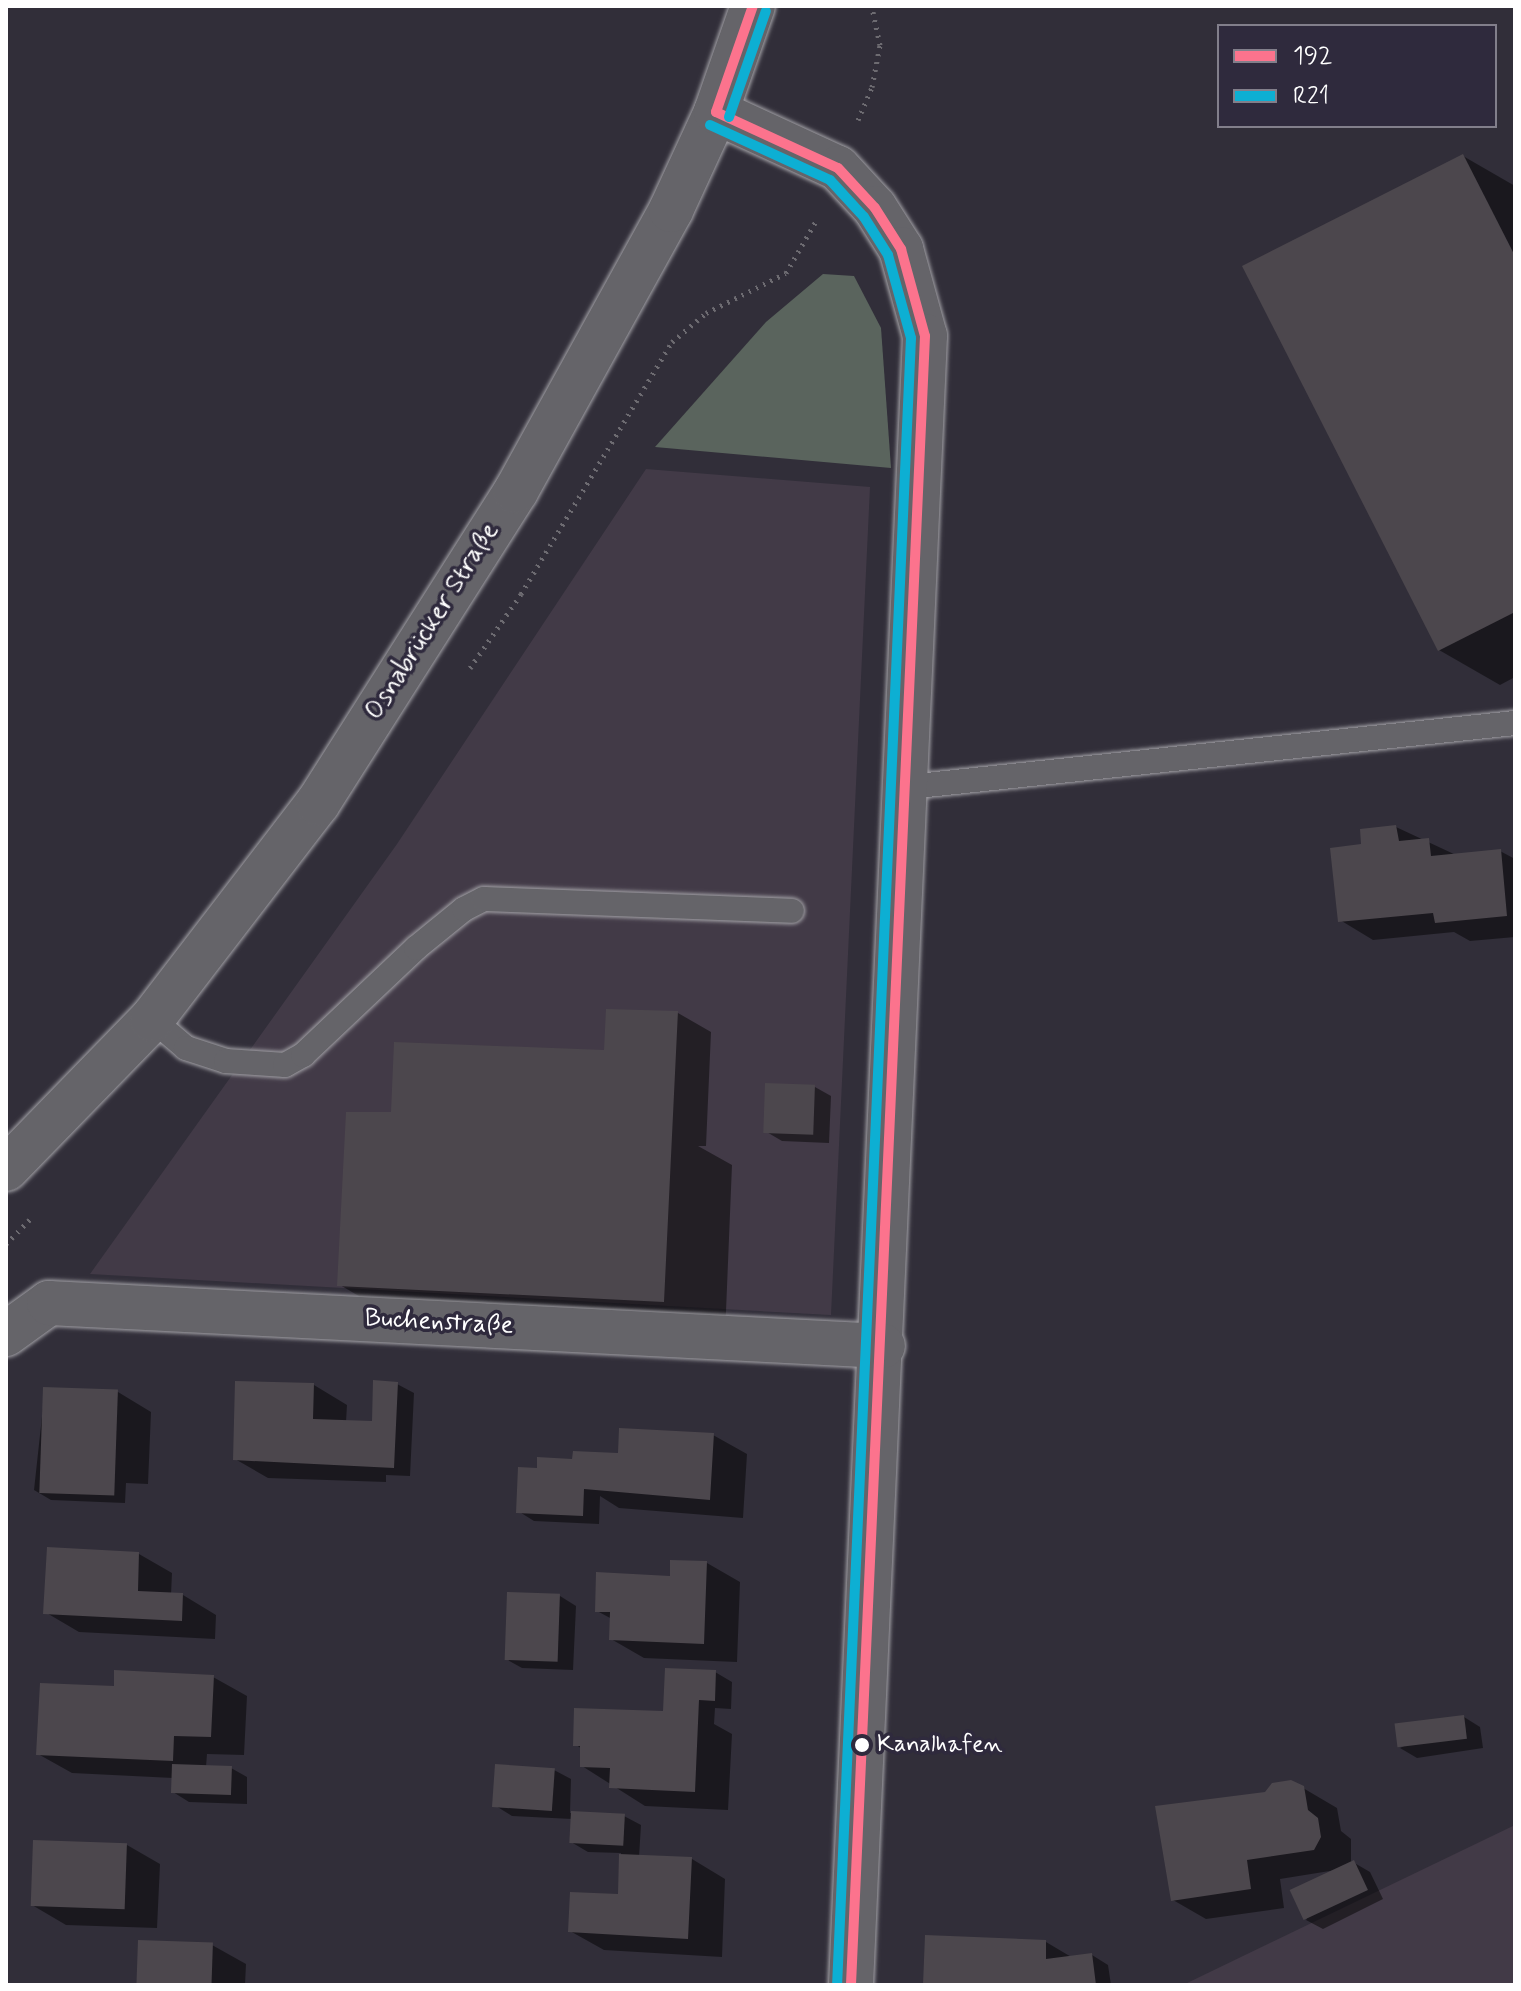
<!DOCTYPE html>
<meta charset="utf-8">
<style>
body{margin:0}
#map{position:relative;width:1521px;height:1991px;overflow:hidden;background:#312e39;font-family:Mynerve,sans-serif}
div>[style]{position:absolute}
[style*='--x']{left:calc(var(--x)*1px);top:calc(var(--y)*1px);width:calc(var(--w)*1px);rotate:calc(var(--a)*1deg)}
.built>*{inset:0;background:#423a47}
.green>*{inset:0;background:#5a645d}
.shadow>*{inset:0;background:#0007}
.building>*{inset:0;background:#4c474d;transform-origin:0 0}
.path>*{height:5px;margin-top:-2.5px;transform-origin:0;background:repeating-linear-gradient(90deg,#6d6b71 0 2px,transparent 0 8px)}
.roads{filter:drop-shadow(0 0 2px #a2a1a6) drop-shadow(0 0 2px #a2a1a6)}
.lane>*{height:24px;margin:-12px;padding:0 12px;transform-origin:12px;border-radius:12px;background:#656469}
.street>*{height:44px;margin:-22px;padding:0 22px;transform-origin:22px;border-radius:22px;background:#656469}
.secondary>*{height:44px;margin:-22px;padding:0 22px;transform-origin:22px;border-radius:22px;background:#656469}
.bus-1>*{height:10px;margin:-5px;padding:0 5px;transform-origin:5px;border-radius:5px;background:#fc738d}
.bus-2>*{height:10px;margin:-5px;padding:0 5px;transform-origin:5px;border-radius:5px;background:#0dafd3}
.dots>*{width:22px;height:22px;translate:-50% -50%;box-sizing:border-box;border:4px solid #2f2a3d;border-radius:50%}
span{translate:-50% -50%;white-space:nowrap;text-align:center;line-height:1.15;-webkit-text-stroke:7px #2f2a3d;paint-order:stroke}
.bus-label{font-size:24px;color:#fff}
.left{translate:0 -50%;text-align:left}
.street-label{font-size:26px;color:#fff}
.frame{position:absolute;inset:0;border:8px solid #fff;pointer-events:none}
.legend{position:absolute;left:1217px;top:24px;width:280px;height:104px;box-sizing:border-box;background:#2f2a3d;border:2px solid #827f8b;margin:0;padding:10px 14px;list-style:none;font-size:24px;color:#fff}
.legend li{display:flex;align-items:center;gap:16px;height:40px}
.legend b{width:40px;border:2px solid #827f8b}
</style>
<div id="map">
<div class="built">
<i style="clip-path:polygon(646px 469px,870px 487px,831px 1315px,90px 1274px,397px 844px)"></i>
<i style="clip-path:polygon(1515px 1825px,1515px 1985px,1183px 1985px)"></i>
</div>
<div class="green">
<i style="clip-path:polygon(823px 274px,854px 276px,881px 328px,891px 468px,655px 447px,766px 322px)"></i>
</div>
<div class="shadow">
<i style="clip-path:polygon(1463px 156px,1515px 186px,1515px 677px,1500px 685px,1439px 650px)"></i>
<i style="clip-path:polygon(1396px 827px,1456px 855px,1500px 851px,1515px 859px,1515px 937px,1470px 941px,1454px 932px,1373px 940px,1340px 920px,1363px 846px)"></i>
<i style="clip-path:polygon(678px 1013px,711px 1032px,706px 1146px,698px 1146px,732px 1165px,725px 1336px,400px 1320px,340px 1285px,399px 1116px,603px 1052px)"></i>
<i style="clip-path:polygon(815px 1087px,831px 1096px,829px 1143px,782px 1141px,765px 1131px)"></i>
<i style="clip-path:polygon(397px 1384px,414px 1393px,410px 1476px,386px 1475px,386px 1482px,268px 1478px,235px 1459px,314px 1385px,347px 1405px,346px 1422px,374px 1423px)"></i>
<i style="clip-path:polygon(45px 1389px,118px 1392px,151px 1412px,148px 1484px,126px 1483px,125px 1503px,51px 1500px,34px 1490px)"></i>
<i style="clip-path:polygon(713px 1435px,747px 1454px,743px 1518px,619px 1508px,600px 1496px,599px 1524px,534px 1521px,518px 1511px,539px 1470px)"></i>
<i style="clip-path:polygon(139px 1554px,172px 1573px,171px 1595px,183px 1595px,216px 1615px,215px 1639px,79px 1632px,45px 1612px)"></i>
<i style="clip-path:polygon(707px 1563px,740px 1582px,737px 1662px,644px 1658px,611px 1639px,612px 1619px,597px 1611px)"></i>
<i style="clip-path:polygon(560px 1596px,576px 1606px,573px 1670px,522px 1668px,506px 1659px)"></i>
<i style="clip-path:polygon(715px 1672px,732px 1682px,731px 1709px,715px 1708px,714px 1724px,732px 1734px,728px 1810px,645px 1806px,582px 1766px,582px 1749px,575px 1744px,672px 1714px)"></i>
<i style="clip-path:polygon(213px 1677px,247px 1696px,244px 1755px,207px 1754px,206px 1767px,231px 1768px,247px 1777px,247px 1804px,189px 1802px,173px 1792px,173px 1778px,72px 1773px,38px 1754px,116px 1688px)"></i>
<i style="clip-path:polygon(1464px 1717px,1480px 1727px,1483px 1748px,1417px 1758px,1400px 1748px)"></i>
<i style="clip-path:polygon(554px 1770px,571px 1779px,570px 1813px,624px 1816px,641px 1825px,639px 1857px,692px 1859px,725px 1879px,722px 1957px,604px 1950px,570px 1931px,620px 1896px,621px 1853px,588px 1852px,571px 1842px,572px 1819px,512px 1816px,496px 1806px)"></i>
<i style="clip-path:polygon(1303px 1788px,1337px 1808px,1341px 1831px,1351px 1839px,1351px 1861px,1370px 1872px,1383px 1899px,1323px 1929px,1306px 1920px,1336px 1870px,1280px 1879px,1284px 1908px,1206px 1919px,1173px 1900px)"></i>
<i style="clip-path:polygon(127px 1845px,160px 1864px,157px 1928px,66px 1925px,32px 1905px)"></i>
<i style="clip-path:polygon(1046px 1942px,1073px 1958px,1092px 1955px,1108px 1965px,1111px 1985px,925px 1985px)"></i>
<i style="clip-path:polygon(212px 1945px,246px 1964px,245px 1985px,138px 1985px)"></i>
</div>
<div class="building">
<i style="clip-path:polygon(1463px 154px,1515px 256px,1515px 612px,1438px 651px,1242px 266px)"></i>
<i style="clip-path:polygon(1396px 825px,1399px 841px,1429px 838px,1431px 856px,1501px 849px,1507px 916px,1435px 923px,1433px 913px,1338px 922px,1330px 848px,1361px 844px,1360px 829px)"></i>
<i style="clip-path:polygon(606px 1009px,678px 1011px,664px 1302px,337px 1286px,346px 1112px,391px 1112px,394px 1042px,604px 1050px)"></i>
<i style="left:765px;top:1083px;width:50px;height:50px;rotate:2deg"></i>
<i style="clip-path:polygon(373px 1380px,398px 1382px,394px 1468px,233px 1460px,235px 1381px,314px 1383px,313px 1419px,372px 1421px)"></i>
<i style="left:43px;top:1387px;width:75px;height:106px;rotate:2deg"></i>
<i style="clip-path:polygon(619px 1428px,714px 1433px,710px 1500px,584px 1489px,583px 1516px,516px 1513px,518px 1467px,537px 1468px,537px 1457px,572px 1459px,573px 1451px,618px 1453px)"></i>
<i style="clip-path:polygon(47px 1547px,139px 1552px,138px 1591px,183px 1593px,182px 1621px,43px 1614px)"></i>
<i style="clip-path:polygon(670px 1560px,707px 1561px,704px 1644px,609px 1640px,610px 1612px,595px 1612px,596px 1572px,670px 1576px)"></i>
<i style="left:507px;top:1592px;width:53px;height:68px;rotate:2deg"></i>
<i style="clip-path:polygon(665px 1668px,716px 1670px,715px 1701px,699px 1700px,695px 1792px,609px 1788px,610px 1768px,580px 1767px,580px 1746px,573px 1746px,574px 1708px,663px 1711px)"></i>
<i style="clip-path:polygon(114px 1670px,214px 1675px,211px 1737px,174px 1736px,173px 1761px,36px 1755px,40px 1683px,114px 1686px)"></i>
<i style="left:1464px;top:1715px;width:24px;height:70px;rotate:83deg"></i>
<i style="left:172px;top:1764px;width:60px;height:29px;rotate:2deg"></i>
<i style="left:495px;top:1764px;width:60px;height:43px;rotate:4deg"></i>
<i style="clip-path:polygon(1291px 1780px,1304px 1786px,1308px 1810px,1318px 1818px,1321px 1837px,1314px 1850px,1247px 1860px,1251px 1889px,1171px 1901px,1155px 1806px,1265px 1792px,1272px 1783px)"></i>
<i style="left:571px;top:1811px;width:54px;height:32px;rotate:3deg"></i>
<i style="left:33px;top:1840px;width:94px;height:66px;rotate:2deg"></i>
<i style="clip-path:polygon(619px 1854px,692px 1857px,688px 1939px,568px 1932px,570px 1892px,618px 1894px)"></i>
<i style="left:1354px;top:1860px;width:33px;height:71px;rotate:65deg"></i>
<i style="clip-path:polygon(925px 1935px,1046px 1940px,1046px 1959px,1092px 1953px,1096px 1985px,923px 1985px)"></i>
<i style="left:138px;top:1940px;width:75px;height:45px;rotate:2deg"></i>
</div>
<div class="path">
<i style="--x:858;--y:120;--w:36;--a:-67"></i>
<i style="--x:872;--y:87;--w:43;--a:-79.2"></i>
<i style="--x:880;--y:45;--w:40;--a:-102"></i>
<i style="--x:470;--y:668;--w:90;--a:-55.4"></i>
<i style="--x:521;--y:594;--w:294;--a:-59.1"></i>
<i style="--x:672;--y:342;--w:45;--a:-40.5"></i>
<i style="--x:706;--y:313;--w:89;--a:-26.6"></i>
<i style="--x:786;--y:273;--w:60;--a:-60"></i>
<i style="--x:6;--y:1244;--w:39;--a:-46"></i>
</div>
<div class="roads">
<div class="lane">
<i style="--x:908;--y:787;--w:610;--a:-6.02"></i>
<i style="--x:152;--y:1019;--w:45;--a:40.5"></i>
<i style="--x:186;--y:1048;--w:42;--a:18"></i>
<i style="--x:226;--y:1061;--w:59;--a:3.9"></i>
<i style="--x:285;--y:1065;--w:21;--a:-29"></i>
<i style="--x:303;--y:1055;--w:156;--a:-43.4"></i>
<i style="--x:416;--y:948;--w:62;--a:-39.1"></i>
<i style="--x:464;--y:909;--w:22;--a:-27"></i>
<i style="--x:484;--y:899;--w:308;--a:2.2"></i>
</div>
<div class="street">
<i style="--x:716;--y:112;--w:134;--a:24.7"></i>
<i style="--x:838;--y:168;--w:54;--a:47.2"></i>
<i style="--x:875;--y:208;--w:49;--a:57.6"></i>
<i style="--x:901;--y:249;--w:90;--a:74.6"></i>
<i style="--x:925;--y:336;--w:1651;--a:92.57"></i>
<i style="--x:6;--y:1334;--w:53;--a:-35.8"></i>
<i style="--x:49;--y:1303;--w:835;--a:2.95"></i>
</div>
<div class="secondary">
<i style="--x:6;--y:1169;--w:209;--a:-45.8"></i>
<i style="--x:152;--y:1019;--w:272;--a:-52.5"></i>
<i style="--x:318;--y:803;--w:370;--a:-57.6"></i>
<i style="--x:516;--y:491;--w:321;--a:-61.1"></i>
<i style="--x:671;--y:210;--w:108;--a:-65.3"></i>
<i style="--x:716;--y:112;--w:112;--a:-70.8"></i>
</div>
</div>
<div class="bus-1">
<i style="--x:716;--y:112;--w:134;--a:24.7"></i>
<i style="--x:838;--y:168;--w:54;--a:47.2"></i>
<i style="--x:875;--y:208;--w:49;--a:57.6"></i>
<i style="--x:901;--y:249;--w:90;--a:74.6"></i>
<i style="--x:925;--y:336;--w:1651;--a:92.57"></i>
<i style="--x:716;--y:112;--w:112;--a:-70.8"></i>
</div>
<div class="bus-2">
<i style="--x:729;--y:117;--w:112;--a:-70.8"></i>
<i style="--x:710;--y:125;--w:132;--a:24.6"></i>
<i style="--x:830;--y:180;--w:50;--a:47.4"></i>
<i style="--x:864;--y:217;--w:45;--a:57.7"></i>
<i style="--x:888;--y:255;--w:86;--a:74.5"></i>
<i style="--x:911;--y:338;--w:1648;--a:92.57"></i>
</div>
<div class="dots">
<i style="left:862px;top:1745px;background:#fff"></i>
</div>
<div class="bus-label">
<span class="left" style="left:877px;top:1745px">Kanalhafen</span>
</div>
<div class="street-label">
<span style="left:433px;top:622px;rotate:-58deg">Osnabrücker Straße</span>
<span style="left:439px;top:1323px;rotate:3deg">Buchenstraße</span>
</div>
<div class="frame"></div>
<ul class="legend">
<li><b style="height:10px;background:#fc738d"></b>192</li>
<li><b style="height:10px;background:#0dafd3"></b>R21</li>
</ul>
</div>
